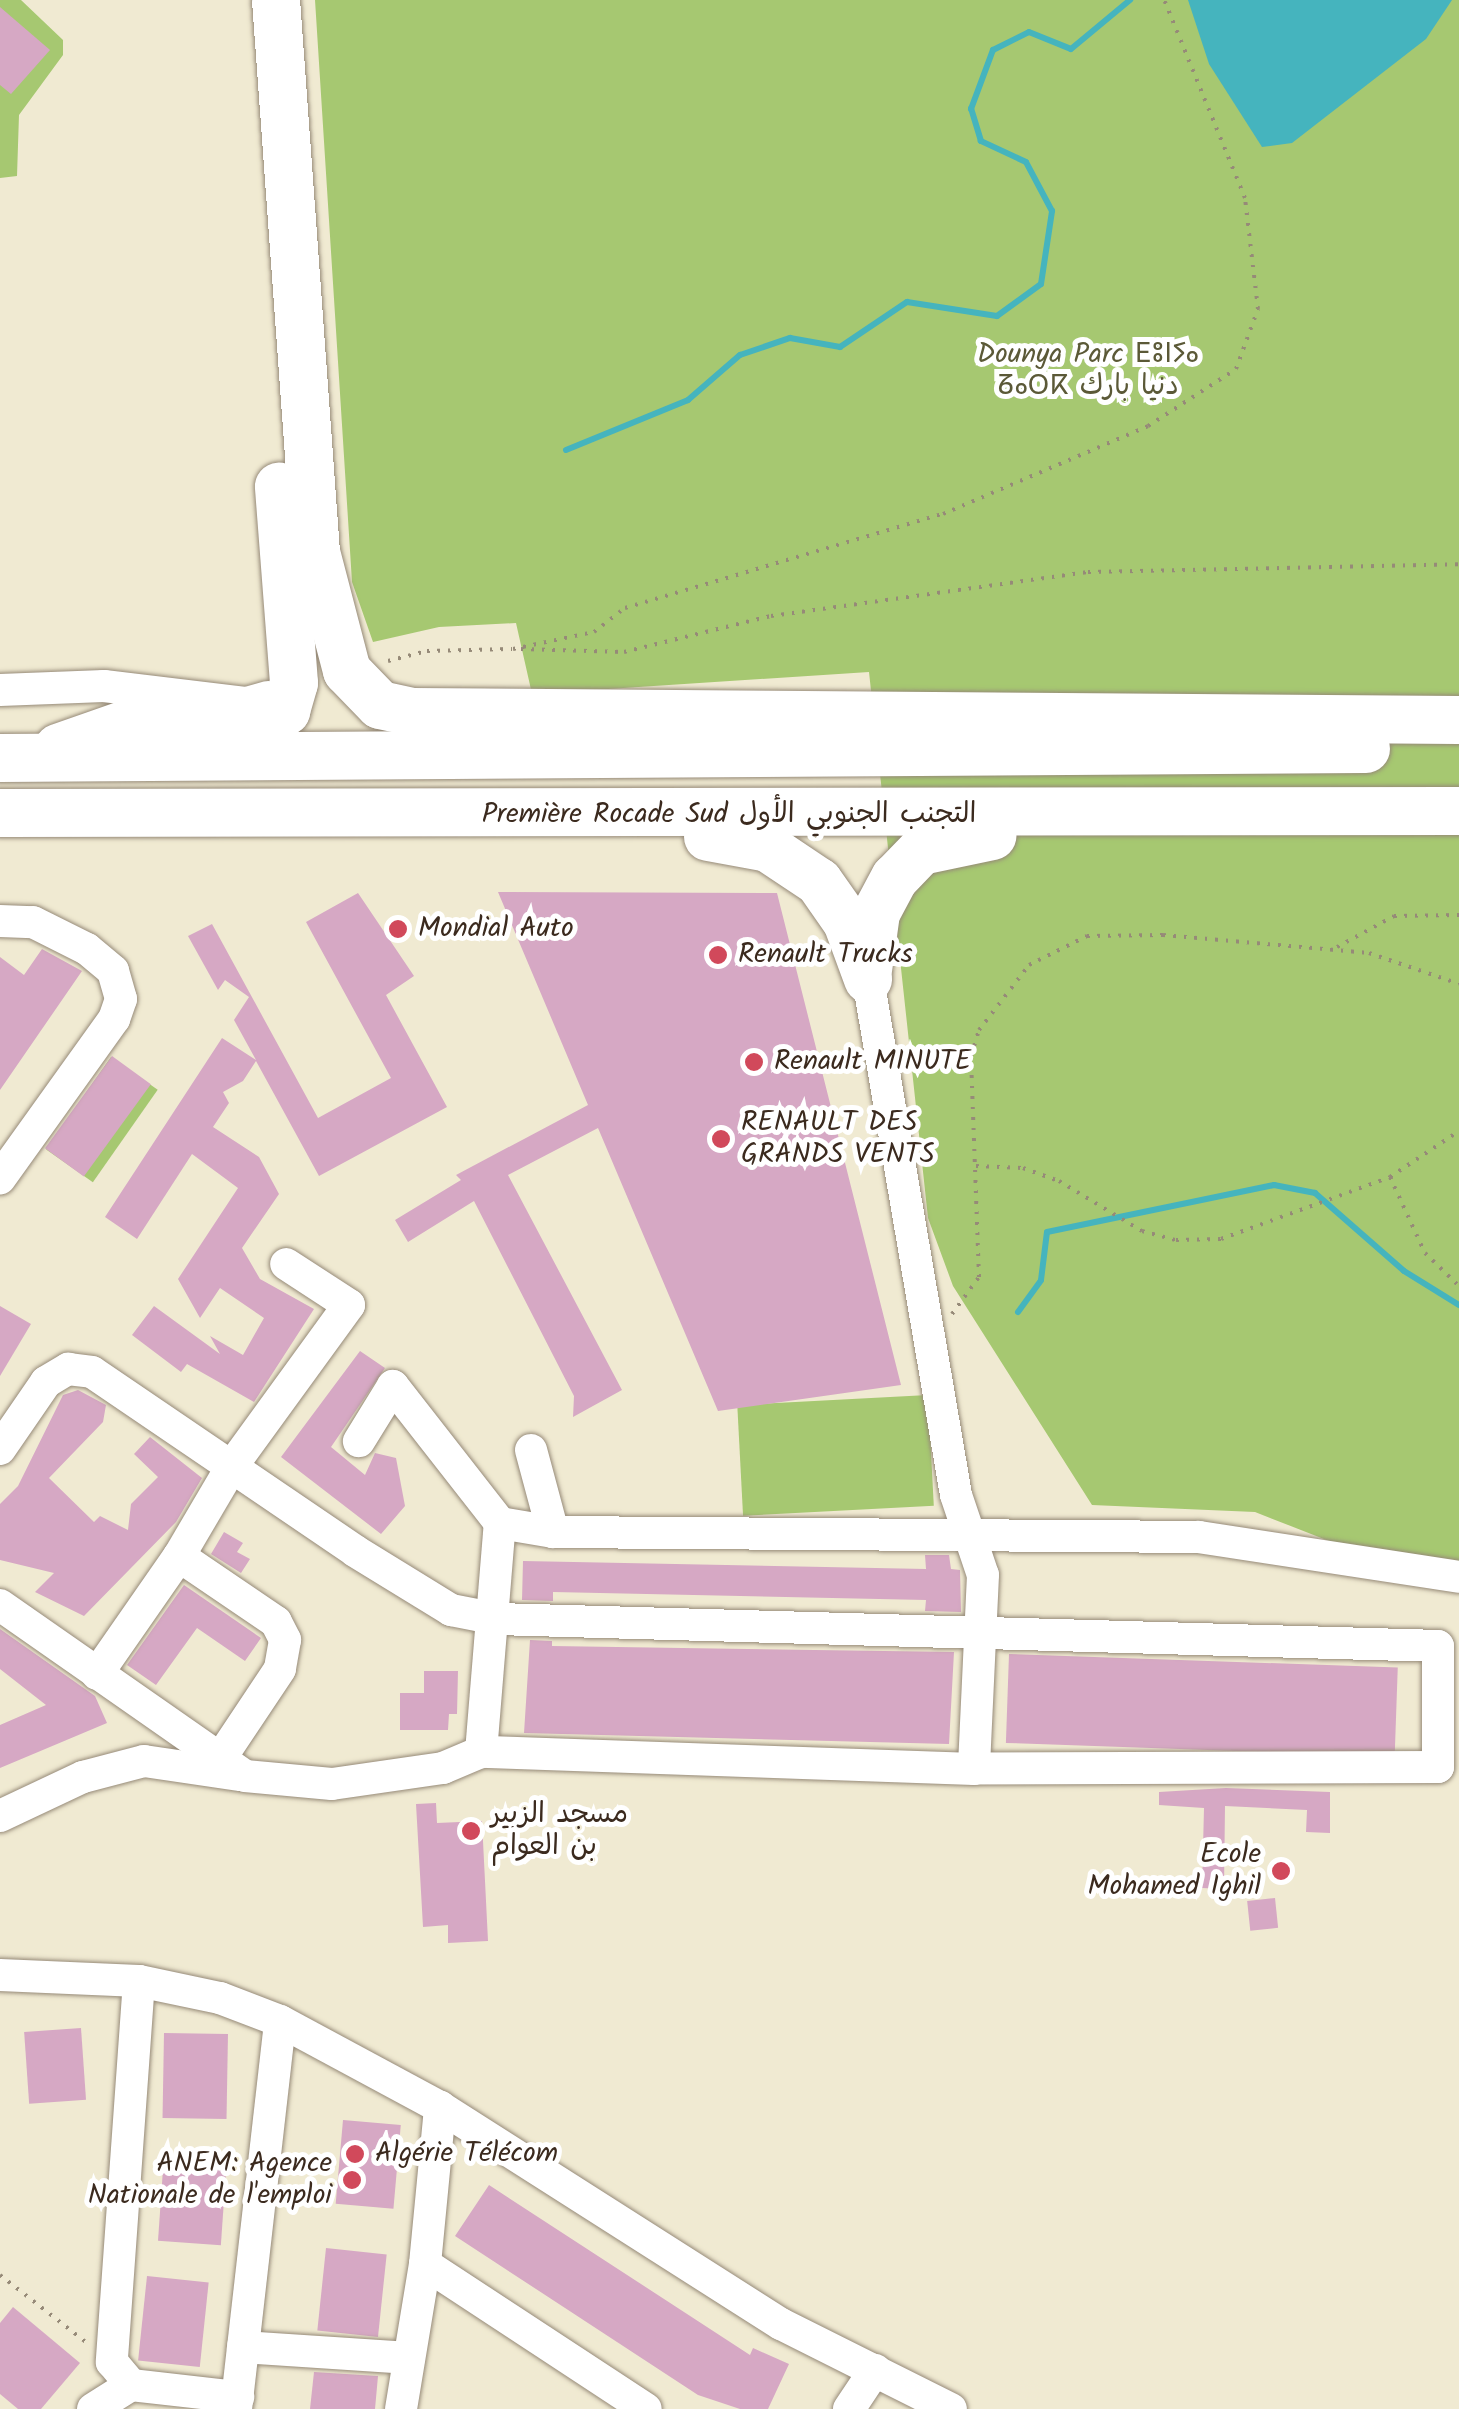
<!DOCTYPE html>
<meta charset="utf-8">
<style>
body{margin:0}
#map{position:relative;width:1459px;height:2409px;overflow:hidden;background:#f0ead2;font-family:Kalam,"Playpen Sans Arabic","Noto Sans Tifinagh",sans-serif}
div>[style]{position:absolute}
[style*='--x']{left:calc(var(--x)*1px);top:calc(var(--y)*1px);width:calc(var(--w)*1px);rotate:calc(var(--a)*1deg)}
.green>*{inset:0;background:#a6c871;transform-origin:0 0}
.water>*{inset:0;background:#45b4be}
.stream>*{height:6px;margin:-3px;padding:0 3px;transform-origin:3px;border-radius:3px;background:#45b4be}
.building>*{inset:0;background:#d6a8c4;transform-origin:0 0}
.path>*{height:4px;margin-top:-2px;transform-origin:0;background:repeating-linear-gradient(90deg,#968a78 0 2.5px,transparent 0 10.5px)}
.roads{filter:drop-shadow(0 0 2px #968a78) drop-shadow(0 0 2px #968a78)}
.minor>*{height:32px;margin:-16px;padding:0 16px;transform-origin:16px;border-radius:16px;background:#fff}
.highway>*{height:48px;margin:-24px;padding:0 24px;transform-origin:24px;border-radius:24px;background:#fff}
.dots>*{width:28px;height:28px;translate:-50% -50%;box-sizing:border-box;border:5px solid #fff;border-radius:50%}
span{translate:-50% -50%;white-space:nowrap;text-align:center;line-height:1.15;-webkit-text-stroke:10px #fff;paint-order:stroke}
.park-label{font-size:28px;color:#5b5937}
.street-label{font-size:28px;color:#3b2a1e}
.poi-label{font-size:28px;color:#3b2a1e}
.left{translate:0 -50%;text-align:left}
.right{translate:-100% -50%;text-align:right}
</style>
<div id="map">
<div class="green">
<i style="clip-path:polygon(0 0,21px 0,63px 40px,63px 55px,19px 115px,17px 176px,0 178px)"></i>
<i style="clip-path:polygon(315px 0,1459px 0,1459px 1592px,1255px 1512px,1092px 1505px,953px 1286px,928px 1218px,869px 672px,532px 694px,516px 623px,439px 627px,373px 642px,352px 582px)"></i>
<i style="left:111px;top:1057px;width:57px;height:113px;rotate:35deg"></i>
<i style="left:928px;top:1395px;width:111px;height:191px;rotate:87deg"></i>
</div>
<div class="water">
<i style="clip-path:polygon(1188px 0,1452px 0,1426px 39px,1292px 143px,1262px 147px,1209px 64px)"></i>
</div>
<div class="stream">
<i style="--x:566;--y:450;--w:132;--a:-22.3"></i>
<i style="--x:688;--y:400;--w:69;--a:-40.9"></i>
<i style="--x:740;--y:355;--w:53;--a:-18.8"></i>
<i style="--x:790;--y:338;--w:51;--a:10.2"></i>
<i style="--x:840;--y:347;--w:81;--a:-33.9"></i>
<i style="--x:907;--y:302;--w:91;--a:8.8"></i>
<i style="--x:997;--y:316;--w:54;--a:-36"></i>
<i style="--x:1041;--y:284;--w:74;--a:-81.4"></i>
<i style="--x:1052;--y:211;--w:55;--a:-118"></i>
<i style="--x:1026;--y:162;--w:50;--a:-155"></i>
<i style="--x:981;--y:141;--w:34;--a:-107"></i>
<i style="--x:971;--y:109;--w:63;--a:-69.6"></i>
<i style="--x:993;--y:50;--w:40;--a:-26.6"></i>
<i style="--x:1029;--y:32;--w:45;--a:22"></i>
<i style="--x:1071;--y:49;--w:77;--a:-39.7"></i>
<i style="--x:1018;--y:1312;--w:39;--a:-54"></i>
<i style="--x:1041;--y:1280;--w:48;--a:-82.9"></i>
<i style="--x:1047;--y:1232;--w:232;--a:-11.7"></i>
<i style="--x:1274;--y:1185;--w:42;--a:11"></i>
<i style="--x:1315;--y:1193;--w:118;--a:41.2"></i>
<i style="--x:1404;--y:1271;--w:65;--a:31.7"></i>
</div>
<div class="building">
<i style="clip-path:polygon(0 7px,50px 50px,11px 94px,0 85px)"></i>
<i style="clip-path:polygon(498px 892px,777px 893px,901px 1385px,718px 1411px,598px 1128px,508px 1175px,622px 1390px,573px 1417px,574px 1396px,474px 1201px,408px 1242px,395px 1220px,461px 1180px,456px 1175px,588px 1105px)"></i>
<i style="clip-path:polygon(358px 893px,414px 976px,386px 995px,447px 1107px,319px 1176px,256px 1061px,243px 1081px,223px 1092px,229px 1103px,213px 1127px,259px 1157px,279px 1194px,242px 1248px,260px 1279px,314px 1309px,254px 1402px,187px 1364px,181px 1372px,132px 1335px,154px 1306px,220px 1354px,210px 1336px,243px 1355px,264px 1318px,220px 1288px,200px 1318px,178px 1279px,238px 1188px,192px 1154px,137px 1239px,105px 1217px,222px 1038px,256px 1060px,234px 1020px,249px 997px,225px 980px,218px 990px,188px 936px,212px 924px,318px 1118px,391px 1078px,306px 922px)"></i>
<i style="clip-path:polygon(42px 949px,82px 971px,0 1090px,0 957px,24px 975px)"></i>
<i style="left:112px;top:1056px;width:48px;height:114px;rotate:36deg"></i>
<i style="clip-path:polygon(0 1306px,31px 1324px,0 1376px)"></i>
<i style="clip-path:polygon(360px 1351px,385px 1368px,331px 1447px,365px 1475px,375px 1453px,396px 1458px,405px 1506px,381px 1534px,281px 1457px)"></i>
<i style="clip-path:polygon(78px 1390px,106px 1405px,103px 1422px,49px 1478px,94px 1522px,100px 1516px,128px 1530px,131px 1504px,158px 1477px,134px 1454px,150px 1437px,202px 1478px,176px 1522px,84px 1616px,35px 1592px,54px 1573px,0 1560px,0 1504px,18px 1486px,63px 1395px)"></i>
<i style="clip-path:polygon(224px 1532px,243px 1543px,237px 1552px,250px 1559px,241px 1573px,211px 1554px)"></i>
<i style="clip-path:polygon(925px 1555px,949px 1555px,951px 1569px,960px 1570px,961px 1612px,925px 1611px,926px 1600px,553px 1592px,553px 1601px,522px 1600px,523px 1561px,926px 1569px)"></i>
<i style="clip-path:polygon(184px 1585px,261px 1638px,245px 1661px,197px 1628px,156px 1685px,127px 1665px)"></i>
<i style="clip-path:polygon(0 1629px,95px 1696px,107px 1723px,0 1768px,0 1725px,46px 1705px,0 1669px)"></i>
<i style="clip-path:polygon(530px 1640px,552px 1641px,552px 1646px,954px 1652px,949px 1744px,524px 1733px)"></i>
<i style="left:1009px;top:1654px;width:389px;height:89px;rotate:2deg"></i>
<i style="clip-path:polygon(424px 1671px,458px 1671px,457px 1714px,449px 1714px,448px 1730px,400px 1730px,400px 1693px,424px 1693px)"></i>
<i style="clip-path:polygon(1226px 1788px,1330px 1792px,1330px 1833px,1306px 1832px,1307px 1810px,1225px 1806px,1224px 1889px,1202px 1888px,1204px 1808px,1159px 1805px,1159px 1792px)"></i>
<i style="clip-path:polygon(436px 1803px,437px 1823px,482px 1821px,488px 1941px,448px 1943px,448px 1925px,423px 1927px,416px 1804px)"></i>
<i style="left:1275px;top:1898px;width:30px;height:28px;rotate:84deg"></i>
<i style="left:81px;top:2028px;width:72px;height:57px;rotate:86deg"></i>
<i style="left:164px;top:2033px;width:64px;height:85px;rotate:1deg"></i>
<i style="left:343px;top:2120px;width:58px;height:84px;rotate:5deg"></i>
<i style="left:164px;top:2155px;width:63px;height:86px;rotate:4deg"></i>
<i style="clip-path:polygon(489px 2185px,750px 2355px,753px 2348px,789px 2364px,768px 2409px,740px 2409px,698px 2395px,455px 2236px)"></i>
<i style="left:326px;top:2248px;width:61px;height:83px;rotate:6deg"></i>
<i style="left:147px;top:2276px;width:62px;height:85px;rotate:6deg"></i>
<i style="clip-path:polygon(13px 2307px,80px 2363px,41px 2409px,18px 2409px,0 2394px,0 2323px)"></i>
<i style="clip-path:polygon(314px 2372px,378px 2376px,375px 2409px,310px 2409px)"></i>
</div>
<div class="path">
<i style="--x:513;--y:649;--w:83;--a:-11.9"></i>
<i style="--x:594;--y:632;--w:39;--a:-38"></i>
<i style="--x:625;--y:608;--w:332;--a:-16.5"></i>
<i style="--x:943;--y:514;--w:223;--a:-23.2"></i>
<i style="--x:1148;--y:426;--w:105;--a:-32.9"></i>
<i style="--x:1236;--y:369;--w:64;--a:-69.9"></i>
<i style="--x:1258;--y:309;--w:112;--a:-96.7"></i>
<i style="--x:1245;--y:198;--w:214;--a:-112.2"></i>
<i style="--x:521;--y:649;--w:103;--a:1.7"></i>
<i style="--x:624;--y:652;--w:151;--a:-13.8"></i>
<i style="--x:771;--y:616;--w:320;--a:-7.9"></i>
<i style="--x:1088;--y:572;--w:371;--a:-1.2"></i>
<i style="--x:388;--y:661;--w:40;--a:-14.4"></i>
<i style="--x:427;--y:651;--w:85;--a:-1.3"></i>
<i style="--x:1337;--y:947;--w:65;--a:-28.5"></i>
<i style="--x:1394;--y:916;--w:65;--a:-0.9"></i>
<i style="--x:976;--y:1166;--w:47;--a:2.4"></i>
<i style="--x:1023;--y:1168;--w:38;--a:20"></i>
<i style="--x:1059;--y:1181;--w:97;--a:31.1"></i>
<i style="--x:1142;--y:1231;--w:35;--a:15"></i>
<i style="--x:1176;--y:1240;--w:45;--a:-1.3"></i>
<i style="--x:1221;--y:1239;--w:180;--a:-20.1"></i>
<i style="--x:1390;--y:1177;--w:83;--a:-33.7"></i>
<i style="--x:1390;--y:1177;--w:84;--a:65.3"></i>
<i style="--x:1425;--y:1253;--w:47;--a:44.1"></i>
<i style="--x:952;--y:1314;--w:46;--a:-53.9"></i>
<i style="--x:979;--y:1277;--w:221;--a:-92.1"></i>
<i style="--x:971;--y:1056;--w:27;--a:-73"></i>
<i style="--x:979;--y:1030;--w:82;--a:-52.4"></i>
<i style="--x:1029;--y:965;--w:65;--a:-26.6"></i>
<i style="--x:1087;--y:936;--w:76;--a:-0.8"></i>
<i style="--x:1163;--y:935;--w:207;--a:5"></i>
<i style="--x:1369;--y:953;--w:95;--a:19"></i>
<i style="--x:0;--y:2275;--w:110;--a:38"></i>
</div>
<div class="roads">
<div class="minor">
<i style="--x:0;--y:690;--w:104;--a:-2.2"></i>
<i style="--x:104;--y:686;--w:144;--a:6.8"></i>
<i style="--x:247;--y:703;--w:22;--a:-16"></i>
<i style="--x:0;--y:921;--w:33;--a:2"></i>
<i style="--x:33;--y:922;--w:60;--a:26.6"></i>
<i style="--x:87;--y:949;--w:34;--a:40"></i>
<i style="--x:113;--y:971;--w:29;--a:74"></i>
<i style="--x:121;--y:999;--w:21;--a:109"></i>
<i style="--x:114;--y:1019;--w:196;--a:125.6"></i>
<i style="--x:868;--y:979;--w:523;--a:80.32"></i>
<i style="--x:956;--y:1495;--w:84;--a:71.4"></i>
<i style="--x:983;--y:1575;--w:194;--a:92.7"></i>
<i style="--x:0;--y:1449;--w:81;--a:-55.5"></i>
<i style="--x:46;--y:1382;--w:26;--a:-31"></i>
<i style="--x:68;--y:1369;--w:24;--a:7"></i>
<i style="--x:92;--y:1372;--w:318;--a:34.2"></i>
<i style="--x:355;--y:1551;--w:113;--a:31.6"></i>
<i style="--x:451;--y:1610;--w:47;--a:11.1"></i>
<i style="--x:497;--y:1619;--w:941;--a:1.64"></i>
<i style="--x:1438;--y:1646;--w:121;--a:90"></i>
<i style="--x:1438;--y:1767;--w:464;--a:179.8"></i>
<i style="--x:974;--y:1769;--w:493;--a:-178"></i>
<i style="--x:531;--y:1450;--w:85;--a:75"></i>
<i style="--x:500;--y:1523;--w:54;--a:9.6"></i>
<i style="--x:553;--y:1532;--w:646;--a:0.44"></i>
<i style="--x:1199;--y:1537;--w:263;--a:8.7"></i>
<i style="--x:179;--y:1556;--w:117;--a:34.2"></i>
<i style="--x:276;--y:1622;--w:20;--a:63"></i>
<i style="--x:285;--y:1640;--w:29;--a:100"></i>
<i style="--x:280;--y:1669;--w:108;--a:123.7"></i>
<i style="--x:0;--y:1605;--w:299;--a:34.9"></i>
<i style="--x:245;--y:1776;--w:87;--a:5.3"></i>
<i style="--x:332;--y:1784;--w:112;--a:-8.2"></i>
<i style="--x:443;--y:1768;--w:41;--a:-22.8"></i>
<i style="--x:481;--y:1752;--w:230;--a:-85.3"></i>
<i style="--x:500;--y:1523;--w:174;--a:-128"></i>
<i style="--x:393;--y:1386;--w:65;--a:121.7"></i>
<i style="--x:97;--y:1674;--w:144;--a:-55.2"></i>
<i style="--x:179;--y:1556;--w:104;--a:-59.5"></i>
<i style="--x:232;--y:1466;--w:199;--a:-54"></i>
<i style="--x:349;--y:1305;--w:75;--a:-146.9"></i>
<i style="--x:0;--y:1816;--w:92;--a:-25.2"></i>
<i style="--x:83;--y:1777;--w:63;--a:-14.7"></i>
<i style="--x:144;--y:1761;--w:96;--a:8.4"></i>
<i style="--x:0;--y:1975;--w:139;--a:2.5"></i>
<i style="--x:139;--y:1981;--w:83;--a:11.9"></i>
<i style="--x:220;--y:1998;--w:64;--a:21"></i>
<i style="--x:280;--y:2021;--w:182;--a:28.3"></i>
<i style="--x:440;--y:2107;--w:404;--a:32.5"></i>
<i style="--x:781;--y:2324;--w:190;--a:26.6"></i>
<i style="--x:139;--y:1981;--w:382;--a:94.1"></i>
<i style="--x:112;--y:2362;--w:30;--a:50"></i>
<i style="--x:131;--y:2385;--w:108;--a:6.4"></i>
<i style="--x:425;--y:2264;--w:264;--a:33.3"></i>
<i style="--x:243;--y:2347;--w:166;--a:3.8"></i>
<i style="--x:93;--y:2409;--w:45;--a:-32.3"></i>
<i style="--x:236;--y:2409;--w:390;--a:-83.5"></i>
<i style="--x:401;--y:2409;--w:147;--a:-80.6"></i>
<i style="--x:425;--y:2264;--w:158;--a:-84.5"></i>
<i style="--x:849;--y:2409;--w:47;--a:-56.3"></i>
</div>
<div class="highway">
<i style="--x:276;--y:0;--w:553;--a:85.86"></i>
<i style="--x:316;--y:552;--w:123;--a:75.4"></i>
<i style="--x:347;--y:671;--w:47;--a:45.9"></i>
<i style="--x:380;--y:705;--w:33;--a:12"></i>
<i style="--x:412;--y:712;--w:1047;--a:0.44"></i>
<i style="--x:58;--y:748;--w:75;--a:-19.4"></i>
<i style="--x:129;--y:723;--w:132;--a:0.9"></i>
<i style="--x:261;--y:725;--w:29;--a:-29"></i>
<i style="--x:286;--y:711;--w:29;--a:-74"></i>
<i style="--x:294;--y:683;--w:197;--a:-94.4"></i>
<i style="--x:0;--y:758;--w:1366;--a:-0.38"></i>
<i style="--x:0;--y:813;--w:1459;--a:-0.08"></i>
<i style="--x:708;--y:837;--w:61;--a:10.4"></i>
<i style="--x:768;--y:848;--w:61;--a:33.7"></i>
<i style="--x:819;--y:882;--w:49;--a:55"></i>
<i style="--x:847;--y:922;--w:61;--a:69.8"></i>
<i style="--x:868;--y:970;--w:58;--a:-82"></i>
<i style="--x:876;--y:913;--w:40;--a:-62"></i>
<i style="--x:895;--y:878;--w:37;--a:-46"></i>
<i style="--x:921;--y:851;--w:73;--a:-11.9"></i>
</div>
</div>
<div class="dots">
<i style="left:398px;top:929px;background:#d1495b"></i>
<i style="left:718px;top:955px;background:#d1495b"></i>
<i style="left:754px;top:1062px;background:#d1495b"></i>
<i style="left:721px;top:1139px;background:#d1495b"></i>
<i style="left:471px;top:1831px;background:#d1495b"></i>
<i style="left:1281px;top:1871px;background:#d1495b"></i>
<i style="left:355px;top:2154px;background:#d1495b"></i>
<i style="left:352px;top:2180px;background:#d1495b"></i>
</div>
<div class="park-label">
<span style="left:1088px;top:371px">Dounya Parc ⴹⵓⵏⵢⴰ<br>ⵒⴰⵔⴽ دنيا بارك</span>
</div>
<div class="street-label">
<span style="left:729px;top:815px">Première Rocade Sud التجنب الجنوبي الأول</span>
</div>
<div class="poi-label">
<span class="left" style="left:418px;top:929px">Mondial Auto</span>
<span class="left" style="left:738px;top:955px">Renault Trucks</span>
<span class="left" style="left:774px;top:1062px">Renault MINUTE</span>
<span class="left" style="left:741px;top:1139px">RENAULT DES<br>GRANDS VENTS</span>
<span class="left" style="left:491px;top:1831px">مسجد الزبير<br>بن العوام</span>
<span class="right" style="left:1261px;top:1871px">Ecole<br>Mohamed Ighil</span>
<span class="left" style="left:375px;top:2154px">Algérie Télécom</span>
<span class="right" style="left:332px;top:2180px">ANEM: Agence<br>Nationale de l'emploi</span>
</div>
</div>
